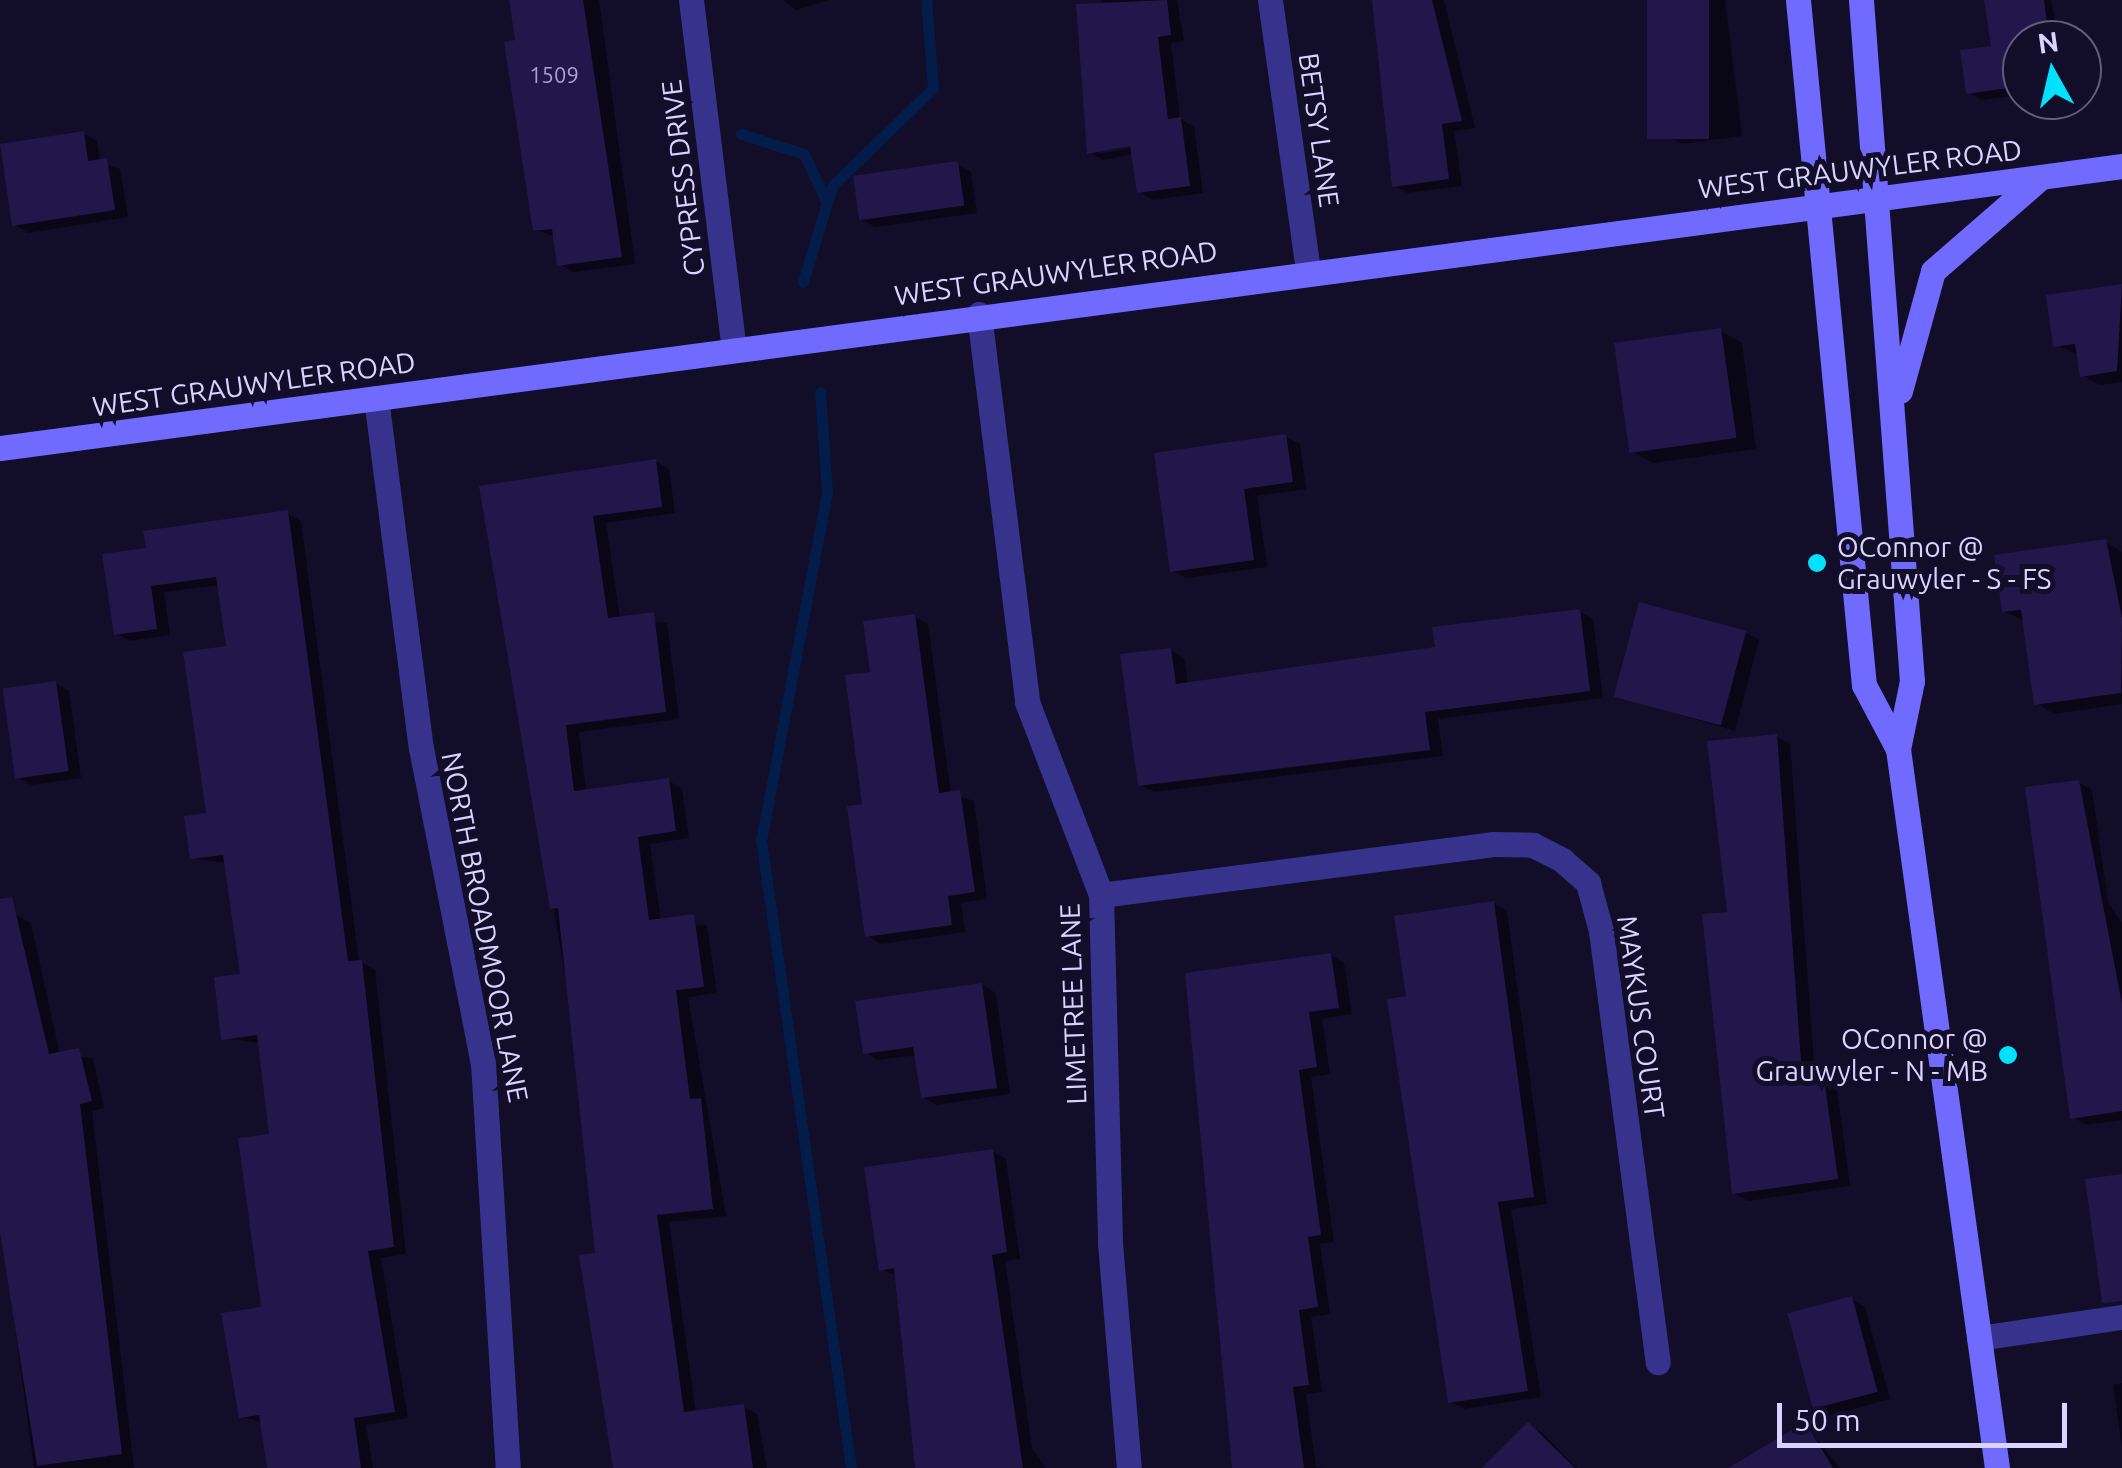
<!DOCTYPE html>
<style>
body{margin:0}
#map{position:relative;width:2122px;height:1468px;overflow:hidden;background:#120d28;font-family:Ubuntu,sans-serif}
div>[style]{position:absolute}
[style*='--x']{left:calc(var(--x)*1px);top:calc(var(--y)*1px);width:calc(var(--w)*1px);rotate:calc(var(--a)*1deg)}
.shadow>*{inset:0;background:#0007}
.stream>*{height:11px;margin:-5.5px;padding:0 5.5px;transform-origin:5.5px;border-radius:5.5px;background:#041c49}
.building>*{inset:0;background:#22174b;transform-origin:0 0}
.street>*{height:25px;margin:-12.5px;padding:0 12.5px;transform-origin:12.5px;border-radius:12.5px;background:#37338c}
.secondary>*{height:25px;margin:-12.5px;padding:0 12.5px;transform-origin:12.5px;border-radius:12.5px;background:#706aff}
.dots>*{width:28px;height:28px;translate:-50% -50%;box-sizing:border-box;border:5px solid #120d28;border-radius:50%}
span{translate:-50% -50%;white-space:nowrap;text-align:center;line-height:1.15;-webkit-text-stroke:10px #120d28;paint-order:stroke}
.number-label{font-size:22px;color:#aba4d2}
.number-label span{-webkit-text-stroke-width:0}
.street-label{font-size:28px;color:#d9d3ff}
.poi-label{font-size:28px;color:#d9d3ff}
.left{translate:0 -50%;text-align:left}
.right{translate:-100% -50%;text-align:right}
.north{position:absolute;left:2002px;top:20px;width:100px;height:100px;box-sizing:border-box;background:#120d28;border:2px solid #625c7e;border-radius:50%;rotate:352deg;font-size:28px;font-weight:700;line-height:40px;text-align:center;color:#d9d3ff}
.north::after{content:'';display:block;margin:auto;width:35px;height:45px;background:#00e1fe;clip-path:polygon(50% 0,100% 100%,50% 72%,0 100%)}
.scale{position:absolute;left:1777px;top:1403px;width:290px;height:45px;box-sizing:border-box;border:5px solid #d9d3ff;border-top:0;padding-left:12px;font-size:30px;line-height:35px;white-space:nowrap;color:#d9d3ff;-webkit-text-stroke:8px #120d28;paint-order:stroke}
</style>
<div id="map">
<div class="shadow">
<i style="clip-path:polygon(511px 0,599px 0,635px 264px,573px 272px,559px 264px,556px 237px,536px 230px)"></i>
<i style="clip-path:polygon(829px 0,796px 10px,783px 0)"></i>
<i style="clip-path:polygon(evenodd,1103px 0,1177px 0,1184px 41px,1171px 43px,1180px 119px,1194px 127px,1203px 193px,1153px 200px,1139px 192px,1134px 154px,1103px 160px,1089px 152px,1103px 0,1142px 141px,1143px 146px,1099px 154px,1099px 149px,1142px 141px)"></i>
<i style="clip-path:polygon(1373px 0,1444px 0,1475px 128px,1454px 131px,1462px 186px,1407px 193px,1394px 185px)"></i>
<i style="clip-path:polygon(1648px 0,1725px 0,1742px 136px,1682px 144px,1669px 136px)"></i>
<i style="clip-path:polygon(1987px 0,2051px 0,2059px 40px,2022px 40px,2022px 95px,1982px 100px,1968px 92px,1993px 48px)"></i>
<i style="clip-path:polygon(83px 133px,97px 141px,100px 162px,120px 169px,128px 217px,28px 233px,15px 225px)"></i>
<i style="clip-path:polygon(957px 164px,971px 172px,977px 213px,875px 227px,861px 219px)"></i>
<i style="clip-path:polygon(2122px 284px,2122px 382px,2100px 385px,2082px 375px,2079px 355px,2056px 345px,2049px 297px)"></i>
<i style="clip-path:polygon(1721px 331px,1742px 343px,1756px 449px,1653px 463px,1632px 451px)"></i>
<i style="clip-path:polygon(1286px 437px,1300px 444px,1306px 489px,1257px 496px,1267px 567px,1186px 578px,1173px 571px)"></i>
<i style="clip-path:polygon(655px 461px,669px 469px,675px 513px,606px 523px,620px 619px,667px 623px,679px 719px,579px 732px,586px 792px,669px 781px,682px 789px,689px 838px,650px 844px,661px 921px,707px 925px,717px 993px,688px 997px,726px 1216px,669px 1222px,696px 1413px,743px 1406px,757px 1414px,767px 1468px,615px 1468px,588px 1110px,482px 488px)"></i>
<i style="clip-path:polygon(287px 513px,301px 521px,359px 961px,375px 970px,406px 1254px,381px 1258px,408px 1418px,366px 1425px,373px 1468px,269px 1468px,263px 1423px,241px 1416px,264px 1309px,272px 1136px,260px 1043px,223px 1038px,242px 976px,226px 863px,192px 858px,209px 815px,229px 648px,220px 585px,164px 592px,170px 635px,130px 641px,116px 633px,148px 550px)"></i>
<i style="clip-path:polygon(2105px 542px,2122px 552px,2122px 704px,2054px 714px,2037px 704px,2025px 621px,2004px 611px)"></i>
<i style="clip-path:polygon(1579px 611px,1593px 619px,1603px 698px,1438px 719px,1443px 756px,1154px 792px,1140px 785px,1171px 650px,1184px 658px,1188px 685px,1438px 649px)"></i>
<i style="clip-path:polygon(914px 617px,928px 624px,951px 794px,974px 801px,987px 899px,961px 903px,965px 932px,881px 944px,868px 936px,873px 674px)"></i>
<i style="clip-path:polygon(1745px 632px,1759px 640px,1735px 731px,1616px 696px)"></i>
<i style="clip-path:polygon(55px 683px,69px 691px,81px 778px,31px 785px,17px 777px)"></i>
<i style="clip-path:polygon(1776px 736px,1790px 744px,1815px 1075px,1836px 1082px,1850px 1186px,1748px 1201px,1734px 1193px,1729px 914px)"></i>
<i style="clip-path:polygon(2078px 782px,2092px 790px,2108px 902px,2122px 923px,2122px 1120px,2086px 1125px,2073px 1117px)"></i>
<i style="clip-path:polygon(1494px 904px,1507px 911px,1547px 1204px,1511px 1209px,1541px 1397px,1464px 1409px,1451px 1402px,1409px 998px)"></i>
<i style="clip-path:polygon(17px 915px,31px 923px,60px 1055px,93px 1058px,104px 1108px,92px 1111px,134px 1468px,34px 1468px,0 1217px,0 919px)"></i>
<i style="clip-path:polygon(1331px 955px,1344px 963px,1352px 1014px,1322px 1019px,1330px 1074px,1311px 1077px,1334px 1242px,1320px 1244px,1330px 1314px,1311px 1317px,1322px 1392px,1306px 1394px,1316px 1467px,1324px 1468px,1234px 1468px,1188px 975px)"></i>
<i style="clip-path:polygon(982px 985px,996px 993px,1010px 1094px,936px 1105px,923px 1097px,917px 1055px,878px 1060px,865px 1052px)"></i>
<i style="clip-path:polygon(992px 1151px,1006px 1159px,1020px 1259px,1005px 1261px,1032px 1449px,1046px 1468px,916px 1468px,897px 1276px,881px 1269px)"></i>
<i style="clip-path:polygon(1852px 1299px,1865px 1307px,1890px 1399px,1828px 1416px,1814px 1408px)"></i>
<i style="clip-path:polygon(2122px 1383px,2122px 1449px,2113px 1385px)"></i>
<i style="clip-path:polygon(1528px 1425px,1542px 1433px,1577px 1468px,1485px 1468px)"></i>
<i style="clip-path:polygon(1805px 1425px,1840px 1468px,1733px 1468px)"></i>
</div>
<div class="stream">
<i style="--x:741;--y:134;--w:66;--a:17.6"></i>
<i style="--x:804;--y:154;--w:54;--a:64.9"></i>
<i style="--x:803;--y:282;--w:100;--a:-73.2"></i>
<i style="--x:832;--y:186;--w:141;--a:-44.1"></i>
<i style="--x:933;--y:88;--w:88;--a:-94.5"></i>
<i style="--x:820;--y:392;--w:100;--a:86"></i>
<i style="--x:827;--y:492;--w:354;--a:100.7"></i>
<i style="--x:761;--y:840;--w:634;--a:81.84"></i>
</div>
<div class="building">
<i style="clip-path:polygon(509px 0,583px 0,622px 257px,557px 266px,552px 229px,533px 231px,504px 42px,515px 40px)"></i>
<i style="clip-path:polygon(1167px 0,1171px 35px,1158px 37px,1168px 119px,1181px 117px,1190px 186px,1137px 193px,1130px 146px,1087px 154px,1076px 4px)"></i>
<i style="clip-path:polygon(1372px 0,1432px 0,1462px 121px,1442px 124px,1449px 179px,1392px 187px)"></i>
<i style="left:1647px;top:0;width:62px;height:139px"></i>
<i style="clip-path:polygon(1984px 0,2044px 0,2049px 40px,2022px 40px,2022px 86px,1966px 94px,1960px 50px,1991px 46px)"></i>
<i style="clip-path:polygon(84px 131px,88px 161px,107px 158px,115px 210px,12px 226px,0 144px)"></i>
<i style="left:958px;top:161px;width:45px;height:106px;rotate:82deg"></i>
<i style="clip-path:polygon(2122px 284px,2117px 371px,2080px 377px,2075px 344px,2053px 347px,2046px 295px)"></i>
<i style="left:1721px;top:328px;width:111px;height:108px;rotate:82deg"></i>
<i style="clip-path:polygon(1286px 434px,1293px 482px,1244px 489px,1254px 560px,1170px 572px,1154px 453px)"></i>
<i style="clip-path:polygon(656px 459px,662px 507px,593px 516px,608px 618px,654px 612px,666px 712px,566px 725px,574px 791px,669px 778px,676px 831px,638px 837px,649px 920px,694px 914px,704px 987px,676px 990px,690px 1099px,701px 1098px,713px 1209px,657px 1215px,684px 1412px,744px 1404px,753px 1468px,613px 1468px,579px 1255px,595px 1253px,558px 908px,550px 909px,479px 486px)"></i>
<i style="clip-path:polygon(288px 510px,348px 961px,362px 960px,394px 1247px,368px 1251px,395px 1412px,354px 1418px,361px 1468px,267px 1468px,259px 1415px,239px 1418px,221px 1313px,261px 1307px,238px 1138px,269px 1134px,257px 1035px,221px 1040px,214px 977px,240px 974px,223px 855px,190px 859px,184px 816px,206px 813px,183px 652px,226px 646px,216px 577px,151px 586px,157px 629px,114px 635px,102px 554px,146px 548px,143px 531px)"></i>
<i style="clip-path:polygon(2106px 539px,2122px 618px,2121px 693px,2034px 705px,2021px 610px,2002px 612px,1994px 555px)"></i>
<i style="left:1639px;top:602px;width:111px;height:98px;rotate:15deg"></i>
<i style="clip-path:polygon(1580px 609px,1590px 691px,1425px 712px,1430px 750px,1138px 786px,1120px 654px,1171px 648px,1176px 684px,1435px 647px,1432px 627px)"></i>
<i style="clip-path:polygon(915px 614px,939px 793px,960px 790px,975px 892px,948px 896px,952px 925px,865px 937px,847px 806px,862px 804px,845px 675px,870px 672px,863px 621px)"></i>
<i style="left:56px;top:681px;width:91px;height:54px;rotate:82deg"></i>
<i style="clip-path:polygon(1777px 734px,1802px 1074px,1823px 1071px,1838px 1179px,1732px 1194px,1702px 914px,1727px 912px,1707px 741px)"></i>
<i style="clip-path:polygon(2079px 780px,2122px 1004px,2122px 1111px,2070px 1119px,2025px 787px)"></i>
<i style="clip-path:polygon(12px 897px,49px 1054px,79px 1048px,92px 1101px,80px 1104px,122px 1454px,37px 1466px,0 1232px,0 899px)"></i>
<i style="clip-path:polygon(1494px 901px,1534px 1197px,1498px 1202px,1528px 1391px,1448px 1403px,1387px 999px,1406px 996px,1394px 916px)"></i>
<i style="clip-path:polygon(1331px 953px,1339px 1008px,1309px 1012px,1317px 1067px,1299px 1070px,1321px 1235px,1308px 1237px,1318px 1307px,1299px 1310px,1309px 1385px,1293px 1387px,1304px 1468px,1232px 1468px,1185px 973px)"></i>
<i style="clip-path:polygon(982px 983px,997px 1088px,921px 1098px,913px 1047px,863px 1054px,855px 1001px)"></i>
<i style="clip-path:polygon(993px 1149px,1007px 1252px,992px 1255px,1023px 1468px,915px 1468px,894px 1268px,879px 1271px,864px 1167px)"></i>
<i style="clip-path:polygon(2122px 1174px,2122px 1301px,2102px 1303px,2085px 1179px)"></i>
<i style="left:1852px;top:1296px;width:99px;height:67px;rotate:75deg"></i>
<i style="clip-path:polygon(1528px 1422px,1575px 1468px,1482px 1468px)"></i>
<i style="clip-path:polygon(1805px 1422px,1833px 1468px,1728px 1468px)"></i>
</div>
<div class="street">
<i style="--x:691;--y:0;--w:351;--a:83"></i>
<i style="--x:1270;--y:0;--w:272;--a:82"></i>
<i style="--x:979;--y:314;--w:391;--a:82.9"></i>
<i style="--x:1027;--y:702;--w:207;--a:69"></i>
<i style="--x:1101;--y:895;--w:348;--a:88.5"></i>
<i style="--x:1110;--y:1243;--w:226;--a:85.2"></i>
<i style="--x:376;--y:398;--w:353;--a:82.7"></i>
<i style="--x:421;--y:748;--w:321;--a:78.9"></i>
<i style="--x:483;--y:1063;--w:406;--a:86.5"></i>
<i style="--x:1101;--y:895;--w:396;--a:-7.4"></i>
<i style="--x:1494;--y:844;--w:39;--a:1"></i>
<i style="--x:1533;--y:845;--w:33;--a:27"></i>
<i style="--x:1562;--y:860;--w:35;--a:41"></i>
<i style="--x:1588;--y:883;--w:50;--a:74.8"></i>
<i style="--x:1601;--y:931;--w:435;--a:82.5"></i>
<i style="--x:1979;--y:1338;--w:145;--a:-8.4"></i>
</div>
<div class="secondary">
<i style="--x:1798;--y:0;--w:688;--a:84.5"></i>
<i style="--x:1864;--y:685;--w:72;--a:62"></i>
<i style="--x:1861;--y:0;--w:683;--a:85.72"></i>
<i style="--x:1912;--y:681;--w:69;--a:101.6"></i>
<i style="--x:1898;--y:749;--w:726;--a:82.16"></i>
<i style="--x:1900;--y:391;--w:124;--a:-74.6"></i>
<i style="--x:1933;--y:271;--w:140;--a:-41"></i>
<i style="--x:0;--y:448;--w:2141;--a:-7.57"></i>
</div>
<div class="dots">
<i style="left:1817px;top:563px;background:#00e1fe"></i>
<i style="left:2008px;top:1055px;background:#00e1fe"></i>
</div>
<div class="number-label">
<span style="left:554px;top:75px">1509</span>
</div>
<div class="street-label">
<span style="left:1319px;top:130px;rotate:82deg">BETSY LANE</span>
<span style="left:1860px;top:169px;rotate:-7deg">WEST GRAUWYLER ROAD</span>
<span style="left:683px;top:178px;rotate:-97deg">CYPRESS DRIVE</span>
<span style="left:1056px;top:273px;rotate:-8deg">WEST GRAUWYLER ROAD</span>
<span style="left:254px;top:384px;rotate:-8deg">WEST GRAUWYLER ROAD</span>
<span style="left:485px;top:927px;rotate:79deg">NORTH BROADMOOR LANE</span>
<span style="left:1073px;top:1004px;rotate:-92deg">LIMETREE LANE</span>
<span style="left:1641px;top:1017px;rotate:82deg">MAYKUS COURT</span>
</div>
<div class="poi-label">
<span class="left" style="left:1837px;top:563px">OConnor @<br>Grauwyler - S - FS</span>
<span class="right" style="left:1988px;top:1055px">OConnor @<br>Grauwyler - N - MB</span>
</div>
<div class="north">N</div>
<div class="scale">50 m</div>
</div>
